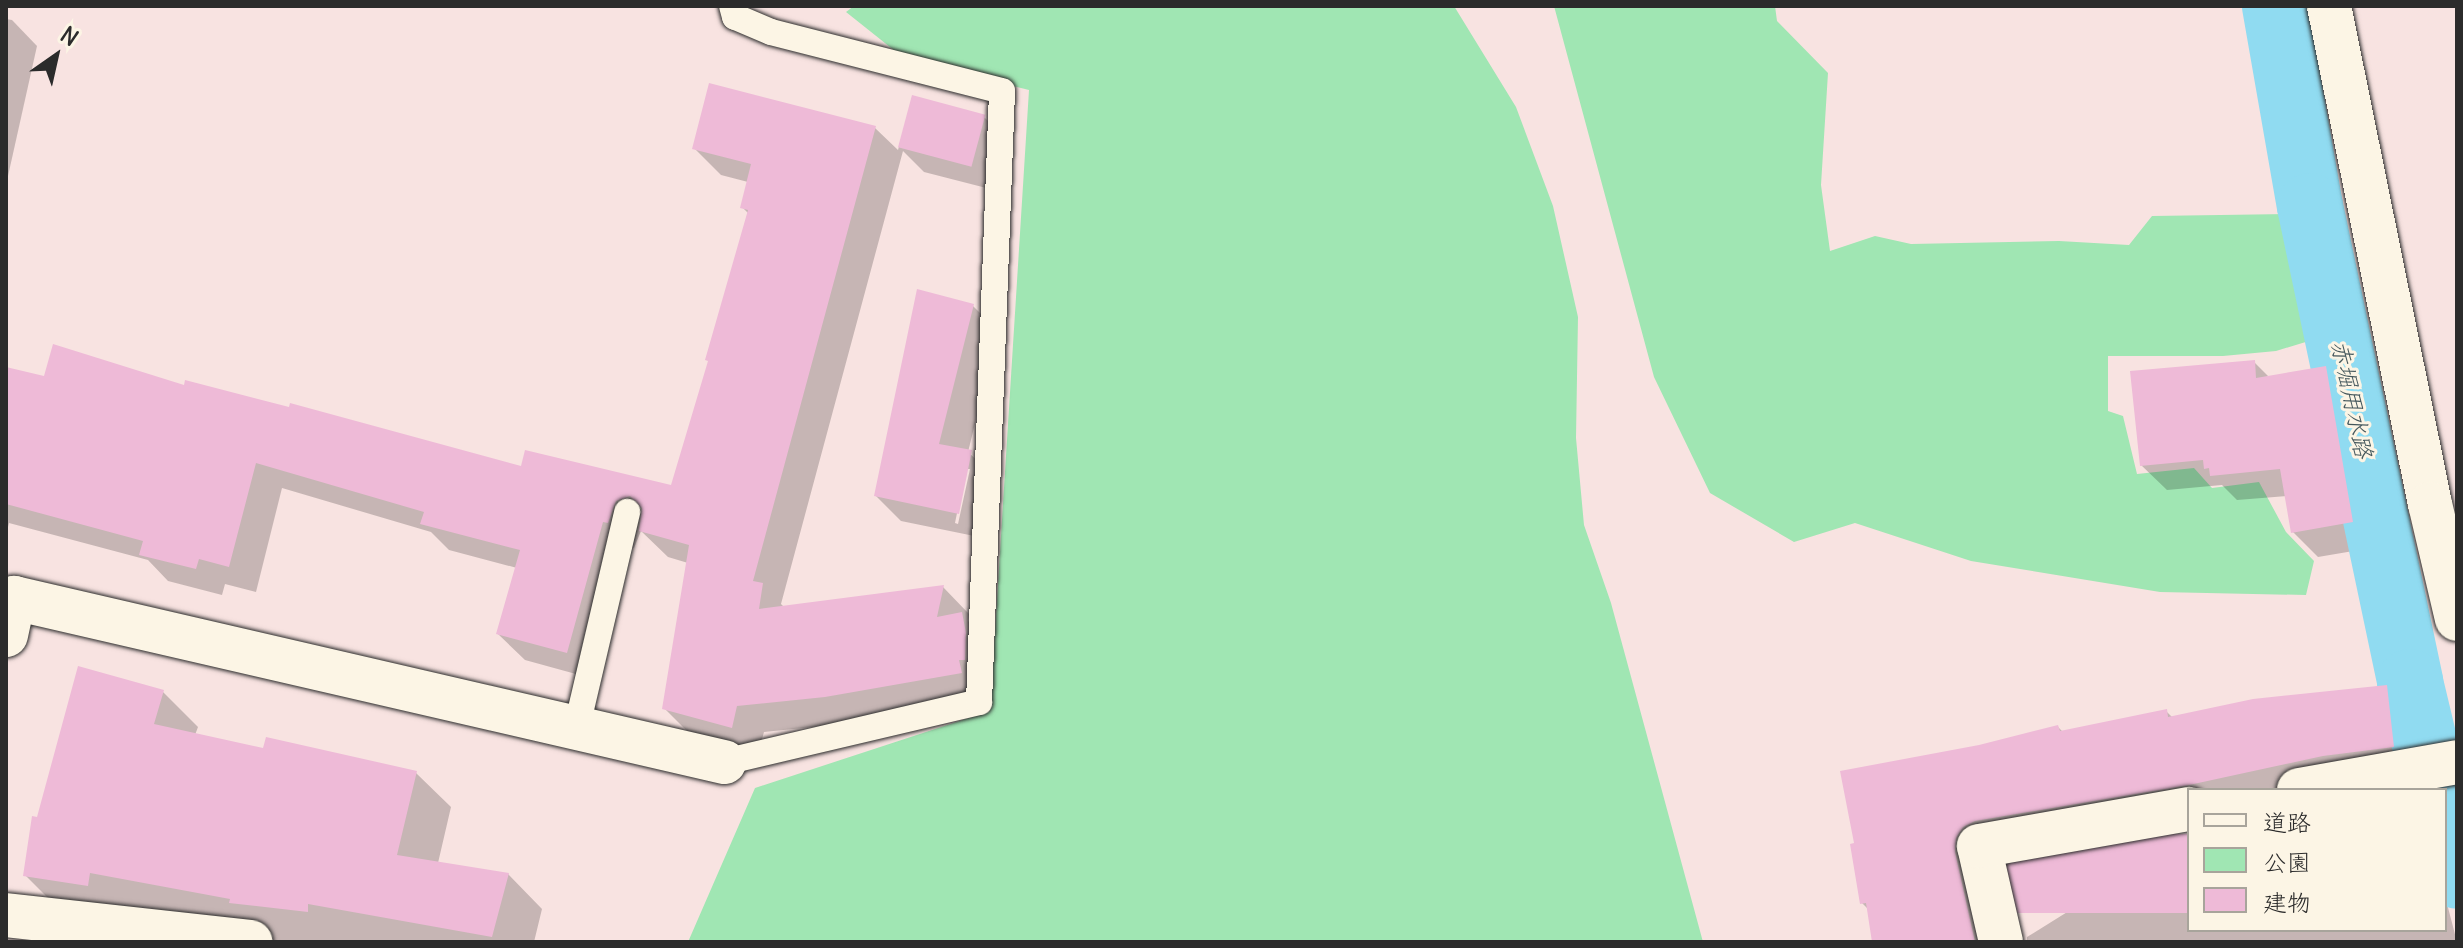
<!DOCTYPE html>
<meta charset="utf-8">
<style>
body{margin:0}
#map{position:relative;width:2463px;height:948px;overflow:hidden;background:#f8e3e1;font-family:Delius,"Klee One",sans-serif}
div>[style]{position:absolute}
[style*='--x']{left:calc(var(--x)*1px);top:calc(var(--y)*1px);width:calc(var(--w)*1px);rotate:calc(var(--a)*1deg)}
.green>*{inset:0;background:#a0e6b3}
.shadow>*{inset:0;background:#0003}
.canal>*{height:66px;margin:-33px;padding:0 33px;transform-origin:33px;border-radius:33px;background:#90dbf1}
.building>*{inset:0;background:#eebad7;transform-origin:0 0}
.roads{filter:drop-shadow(0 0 2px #2b2b2b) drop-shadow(0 0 2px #2b2b2b)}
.service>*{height:26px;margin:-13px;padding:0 13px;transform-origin:13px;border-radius:13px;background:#fcf5e5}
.minor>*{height:44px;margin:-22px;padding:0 22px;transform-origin:22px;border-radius:22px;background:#fcf5e5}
.tertiary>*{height:44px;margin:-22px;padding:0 22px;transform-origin:22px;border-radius:22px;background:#fcf5e5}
span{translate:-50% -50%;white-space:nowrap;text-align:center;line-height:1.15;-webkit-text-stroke:6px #fcf5e5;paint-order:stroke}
.water-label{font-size:24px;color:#44575c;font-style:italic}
.frame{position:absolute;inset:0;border:8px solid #2b2b2b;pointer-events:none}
.legend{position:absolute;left:2187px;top:788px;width:260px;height:144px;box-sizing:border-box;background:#fcf5e5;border:2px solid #a8a49b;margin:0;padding:10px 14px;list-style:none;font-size:24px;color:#2b2b2b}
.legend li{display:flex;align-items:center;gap:16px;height:40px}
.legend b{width:40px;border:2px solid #a8a49b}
.north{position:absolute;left:16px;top:16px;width:80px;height:80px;-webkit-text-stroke:6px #fcf5e5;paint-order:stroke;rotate:34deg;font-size:22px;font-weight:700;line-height:32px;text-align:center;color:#2b2b2b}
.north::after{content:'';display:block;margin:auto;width:28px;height:36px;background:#2b2b2b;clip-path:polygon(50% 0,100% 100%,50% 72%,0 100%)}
</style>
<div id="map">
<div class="green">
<i style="clip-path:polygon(854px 6px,1454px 6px,1516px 107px,1553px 206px,1578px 317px,1576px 438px,1584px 525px,1611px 603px,1703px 942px,688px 942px,755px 788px,990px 711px,1029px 90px,905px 59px,846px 12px)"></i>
<i style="clip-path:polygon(1554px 6px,1775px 6px,1777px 21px,1828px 73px,1821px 185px,1830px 251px,1875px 236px,1911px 244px,2059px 241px,2129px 245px,2152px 216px,2297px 214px,2322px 337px,2276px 351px,2223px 356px,2108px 356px,2108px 411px,2123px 416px,2137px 474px,2194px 468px,2212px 488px,2259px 482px,2286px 532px,2314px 561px,2306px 595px,2160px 592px,1971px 561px,1855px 523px,1794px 542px,1710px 493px,1654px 377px)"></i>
</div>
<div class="shadow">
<i style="clip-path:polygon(6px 19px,12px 20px,37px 46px,6px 185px)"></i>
<i style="clip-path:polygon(913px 97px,984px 117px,1010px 143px,998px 191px,924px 172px,903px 151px,781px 604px,785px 608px,943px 587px,969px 614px,968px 621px,988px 641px,991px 686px,852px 723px,764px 732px,758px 754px,691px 735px,664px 708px,688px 563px,668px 557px,641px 531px,634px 548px,629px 547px,594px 679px,525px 660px,498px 634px,517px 568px,449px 550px,431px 532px,282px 488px,256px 592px,225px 584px,222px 595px,168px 581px,148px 560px,9px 523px,6px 535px,6px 370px,45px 378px,185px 387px,523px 469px,672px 488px,710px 362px,749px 214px,742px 207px,748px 182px,721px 175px,694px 148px,875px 128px,898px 150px)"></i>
<i style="clip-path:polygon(evenodd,973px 306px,998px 331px,968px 452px,996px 478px,984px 538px,901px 521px,876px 496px,973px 306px,966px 469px,970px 469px,958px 524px,955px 523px,966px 469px)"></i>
<i style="clip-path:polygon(2254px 362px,2270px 378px,2325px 368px,2350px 394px,2377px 547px,2318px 557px,2293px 532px,2287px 496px,2237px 500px,2222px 485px,2167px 490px,2141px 465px)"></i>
<i style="clip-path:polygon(2386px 687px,2411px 712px,2419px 772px,2322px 790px,2189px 790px,2001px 846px,1994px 942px,1875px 942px,1870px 911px,1862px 903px,1980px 747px,2058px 727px,2063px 732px,2166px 711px,2173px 718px)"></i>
<i style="clip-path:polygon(163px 692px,198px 727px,195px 735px,264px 751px,416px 773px,451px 807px,438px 863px,508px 874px,542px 909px,534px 942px,207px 942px,60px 910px,25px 875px,38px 819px)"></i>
<i style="clip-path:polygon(2189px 836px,2189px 930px,2445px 930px,2445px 896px,2457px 942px,2027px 942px,2027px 937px)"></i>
</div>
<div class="canal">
<i style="--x:2275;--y:6;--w:203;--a:80.1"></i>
<i style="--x:2310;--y:206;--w:486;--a:78.1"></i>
<i style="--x:2410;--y:682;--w:111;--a:76.5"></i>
<i style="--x:2445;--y:826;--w:51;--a:76.5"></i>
</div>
<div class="building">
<i style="clip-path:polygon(709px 83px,876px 126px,753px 581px,763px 583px,759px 609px,944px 585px,937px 617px,962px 612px,966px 633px,965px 660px,959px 660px,962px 673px,825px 697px,737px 706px,732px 728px,662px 709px,689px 545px,639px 531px,642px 508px,630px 496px,616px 501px,608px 523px,603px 522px,567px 653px,496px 634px,520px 550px,420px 524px,424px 512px,256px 463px,229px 567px,199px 559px,196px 569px,139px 555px,143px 541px,6px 504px,6px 367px,44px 376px,53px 344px,184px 385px,185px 380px,289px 407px,290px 403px,521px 466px,525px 450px,671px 485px,708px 361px,705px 360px,748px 210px,740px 208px,751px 164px,692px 149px)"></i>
<i style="left:912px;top:95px;width:76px;height:54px;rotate:15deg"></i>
<i style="clip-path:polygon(917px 289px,974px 304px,939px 444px,972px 450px,959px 514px,874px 496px)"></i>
<i style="clip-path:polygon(2255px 360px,2256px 378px,2326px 366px,2353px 522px,2291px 533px,2280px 469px,2210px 476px,2209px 468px,2204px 469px,2203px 460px,2140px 466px,2130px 371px)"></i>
<i style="clip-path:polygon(78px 666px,164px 690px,154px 724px,263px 748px,266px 737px,417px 771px,397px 855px,509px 873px,492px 937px,308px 904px,308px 912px,229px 903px,230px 899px,90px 873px,88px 886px,23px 876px,32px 816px,37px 817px)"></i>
<i style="clip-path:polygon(2387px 685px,2394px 747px,2323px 756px,2189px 785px,1975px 821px,1963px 827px,1956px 838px,1955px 852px,1975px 942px,1872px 942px,1866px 903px,1860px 904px,1850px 844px,1854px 843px,1840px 771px,1979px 745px,2058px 725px,2060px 731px,2167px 709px,2168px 717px,2253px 699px)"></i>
<i style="left:2189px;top:834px;width:79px;height:183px;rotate:90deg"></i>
</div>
<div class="roads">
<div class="service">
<i style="--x:577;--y:726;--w:220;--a:-76.8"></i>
<i style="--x:724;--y:762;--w:262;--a:-13.2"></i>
<i style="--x:979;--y:702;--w:611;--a:-87.84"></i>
<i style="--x:1002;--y:91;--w:238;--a:-165.7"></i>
<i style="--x:771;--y:32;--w:39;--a:-157"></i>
<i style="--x:735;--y:17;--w:11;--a:-105"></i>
</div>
<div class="minor">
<i style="--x:6;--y:635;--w:38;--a:-78"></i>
<i style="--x:14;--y:598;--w:729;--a:13.01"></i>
<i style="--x:2299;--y:790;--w:160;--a:-10"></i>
<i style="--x:6;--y:915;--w:246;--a:6.3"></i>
<i style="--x:2001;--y:942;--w:98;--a:-102.9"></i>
<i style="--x:1979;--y:846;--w:213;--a:-10"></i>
</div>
<div class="tertiary">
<i style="--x:2329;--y:6;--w:508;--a:78.54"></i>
<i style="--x:2430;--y:504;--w:118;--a:76.8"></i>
</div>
</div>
<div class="water-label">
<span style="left:2352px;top:399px;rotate:78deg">赤堀用水路</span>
</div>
<div class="frame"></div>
<ul class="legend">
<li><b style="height:10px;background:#fcf5e5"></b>道路</li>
<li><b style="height:22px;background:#a0e6b3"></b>公園</li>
<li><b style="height:22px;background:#eebad7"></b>建物</li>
</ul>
<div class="north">N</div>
</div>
